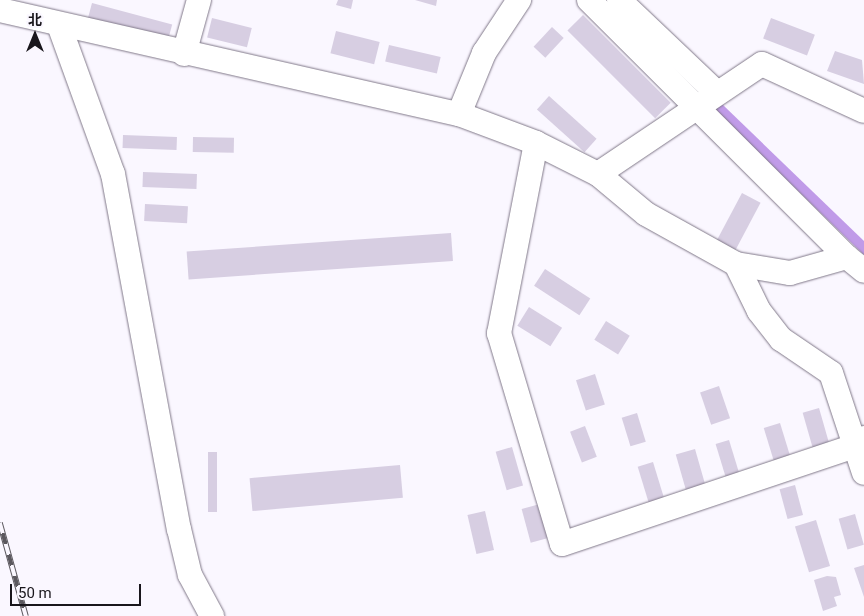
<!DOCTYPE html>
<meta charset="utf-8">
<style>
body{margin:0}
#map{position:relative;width:864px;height:616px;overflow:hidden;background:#faf7ff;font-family:Roboto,"Noto Sans SC",sans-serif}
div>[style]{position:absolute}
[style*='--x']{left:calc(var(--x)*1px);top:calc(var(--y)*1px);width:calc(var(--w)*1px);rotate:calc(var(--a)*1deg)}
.water>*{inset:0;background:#c09be8}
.building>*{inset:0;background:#d7cee2;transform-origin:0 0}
.roads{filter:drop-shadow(0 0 1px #807889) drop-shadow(0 0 1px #807889)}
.minor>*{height:24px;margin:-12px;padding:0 12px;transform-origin:12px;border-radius:12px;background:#fff}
.rail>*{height:5.5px;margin-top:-2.75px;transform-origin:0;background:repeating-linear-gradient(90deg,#faf7ff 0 11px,#5b585e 0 22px);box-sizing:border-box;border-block:1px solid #5b585e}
span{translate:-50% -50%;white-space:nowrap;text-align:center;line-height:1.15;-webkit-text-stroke:4.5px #faf7ff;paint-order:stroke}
.north{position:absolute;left:10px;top:10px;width:50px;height:50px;-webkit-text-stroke:4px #faf7ff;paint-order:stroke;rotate:0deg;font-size:14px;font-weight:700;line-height:20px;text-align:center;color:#19161c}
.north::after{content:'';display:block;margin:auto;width:18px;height:22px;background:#19161c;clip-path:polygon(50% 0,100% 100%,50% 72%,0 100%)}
.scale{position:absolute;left:10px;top:584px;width:131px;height:22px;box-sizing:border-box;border:2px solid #19161c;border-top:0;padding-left:6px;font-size:15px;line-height:18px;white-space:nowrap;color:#19161c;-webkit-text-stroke:4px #faf7ff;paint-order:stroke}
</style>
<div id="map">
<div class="water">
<i style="clip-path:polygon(601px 0,614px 0,864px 241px,864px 255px)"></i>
</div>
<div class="building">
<i style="clip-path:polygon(338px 0,353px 0,351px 9px,336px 5px)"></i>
<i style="clip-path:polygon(415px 0,437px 0,436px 6px)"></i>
<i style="left:92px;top:3px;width:83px;height:18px;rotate:15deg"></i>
<i style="left:583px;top:15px;width:124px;height:22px;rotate:45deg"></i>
<i style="left:212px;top:18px;width:41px;height:20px;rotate:14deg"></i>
<i style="left:771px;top:18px;width:47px;height:22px;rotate:21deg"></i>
<i style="left:552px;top:27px;width:16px;height:27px;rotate:43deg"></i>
<i style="left:336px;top:31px;width:45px;height:23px;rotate:14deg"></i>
<i style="left:389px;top:45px;width:53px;height:17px;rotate:13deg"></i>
<i style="clip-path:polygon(835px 51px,862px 60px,864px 84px,827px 71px)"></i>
<i style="left:549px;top:96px;width:64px;height:18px;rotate:42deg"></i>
<i style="left:123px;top:135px;width:54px;height:13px;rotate:2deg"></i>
<i style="left:193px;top:137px;width:41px;height:15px;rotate:1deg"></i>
<i style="left:143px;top:172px;width:54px;height:15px;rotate:2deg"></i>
<i style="left:742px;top:193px;width:21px;height:55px;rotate:28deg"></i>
<i style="left:145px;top:204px;width:43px;height:17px;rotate:3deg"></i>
<i style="left:451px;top:233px;width:28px;height:265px;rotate:86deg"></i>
<i style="left:545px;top:269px;width:54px;height:20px;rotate:33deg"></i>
<i style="left:529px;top:307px;width:39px;height:22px;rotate:32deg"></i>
<i style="left:606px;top:321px;width:28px;height:22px;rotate:32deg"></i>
<i style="left:595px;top:374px;width:32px;height:20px;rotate:72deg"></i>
<i style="left:719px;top:386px;width:34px;height:20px;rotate:71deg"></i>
<i style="left:819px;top:408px;width:40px;height:17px;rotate:74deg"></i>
<i style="left:637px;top:413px;width:30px;height:16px;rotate:73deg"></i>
<i style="left:780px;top:423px;width:38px;height:17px;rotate:73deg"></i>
<i style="left:585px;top:426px;width:33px;height:16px;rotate:69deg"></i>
<i style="left:729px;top:440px;width:38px;height:14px;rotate:73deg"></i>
<i style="left:512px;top:447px;width:40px;height:17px;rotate:74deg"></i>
<i style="left:695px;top:449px;width:40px;height:20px;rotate:74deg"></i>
<i style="left:208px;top:452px;width:9px;height:60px"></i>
<i style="left:653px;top:462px;width:39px;height:16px;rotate:73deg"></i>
<i style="left:400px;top:465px;width:33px;height:151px;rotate:85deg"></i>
<i style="left:795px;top:485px;width:31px;height:16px;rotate:75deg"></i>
<i style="left:540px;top:504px;width:35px;height:19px;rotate:75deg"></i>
<i style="left:485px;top:511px;width:40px;height:18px;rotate:77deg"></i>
<i style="left:855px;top:514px;width:32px;height:17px;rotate:74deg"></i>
<i style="left:816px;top:520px;width:48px;height:22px;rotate:73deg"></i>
<i style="clip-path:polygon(864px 565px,864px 597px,854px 568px)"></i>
<i style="clip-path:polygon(827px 576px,836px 577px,841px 595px,834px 597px,837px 606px,823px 611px,814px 580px)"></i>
</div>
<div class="roads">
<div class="minor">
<i style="--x:589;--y:0;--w:364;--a:44.9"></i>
<i style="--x:619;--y:0;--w:135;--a:43.5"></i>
<i style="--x:0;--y:10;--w:471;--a:12.8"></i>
<i style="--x:459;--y:114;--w:66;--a:-67.7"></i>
<i style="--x:484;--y:53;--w:64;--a:-56.6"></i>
<i style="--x:59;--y:25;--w:158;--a:70.1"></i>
<i style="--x:113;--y:174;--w:361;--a:79.5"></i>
<i style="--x:179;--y:529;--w:47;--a:76.6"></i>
<i style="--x:190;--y:575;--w:47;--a:61.8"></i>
<i style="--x:184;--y:54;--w:56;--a:-74.5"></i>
<i style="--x:459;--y:114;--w:82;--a:20.6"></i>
<i style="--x:536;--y:143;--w:69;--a:26.6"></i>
<i style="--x:598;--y:174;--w:62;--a:39.8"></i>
<i style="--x:646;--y:214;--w:103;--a:29.1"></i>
<i style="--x:736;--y:264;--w:52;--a:63.9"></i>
<i style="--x:759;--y:311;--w:36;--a:52"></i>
<i style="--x:781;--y:339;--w:60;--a:34.2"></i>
<i style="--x:831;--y:373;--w:105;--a:71.7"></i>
<i style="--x:536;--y:143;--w:194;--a:101"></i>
<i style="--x:499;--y:333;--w:220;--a:73.4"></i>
<i style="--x:562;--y:544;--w:309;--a:-18.5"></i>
<i style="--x:855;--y:446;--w:12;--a:-42"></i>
<i style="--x:598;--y:174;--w:197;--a:-33.9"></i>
<i style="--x:762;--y:64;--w:112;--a:24.7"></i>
<i style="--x:736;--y:264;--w:55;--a:9.5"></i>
<i style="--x:790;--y:273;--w:59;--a:-15.7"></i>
<i style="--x:847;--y:257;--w:22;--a:39"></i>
</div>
</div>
<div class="rail">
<i style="--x:0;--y:523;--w:97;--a:74.4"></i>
</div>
<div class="north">北</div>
<div class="scale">50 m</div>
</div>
